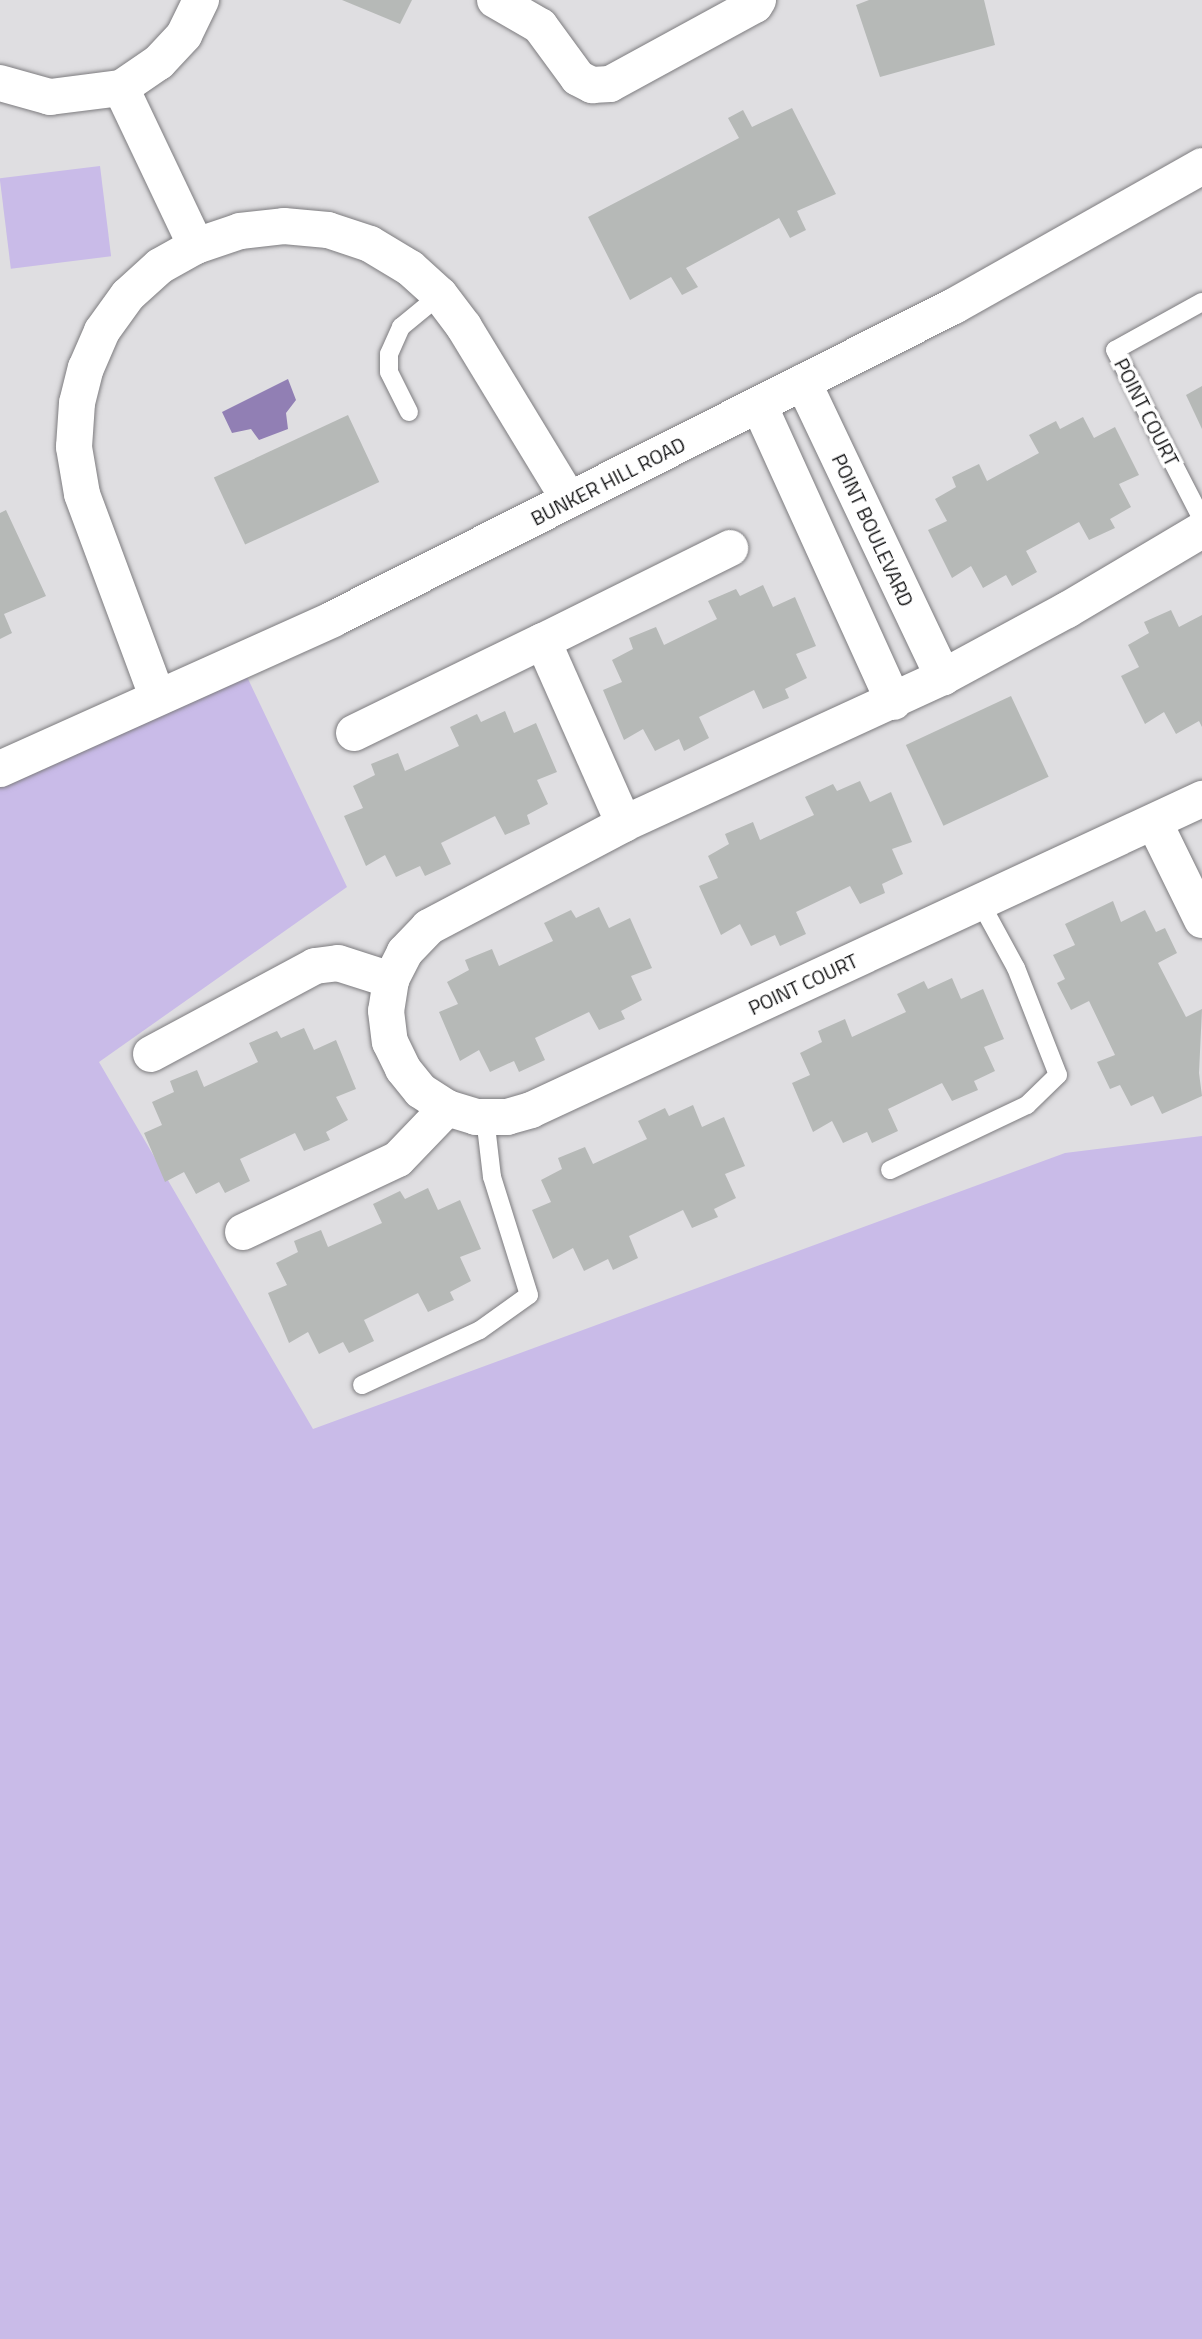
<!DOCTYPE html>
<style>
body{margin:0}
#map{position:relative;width:1202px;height:2339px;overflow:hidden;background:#dfdee1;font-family:"Titillium Web",sans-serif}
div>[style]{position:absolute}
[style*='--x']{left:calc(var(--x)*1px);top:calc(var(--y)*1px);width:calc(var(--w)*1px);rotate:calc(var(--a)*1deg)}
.green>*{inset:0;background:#c9bbe8;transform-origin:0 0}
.water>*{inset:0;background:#917fb4}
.building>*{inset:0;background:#b6b9b7;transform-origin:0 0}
.roads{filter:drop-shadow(0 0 2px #7d7c7f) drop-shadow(0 0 2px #7d7c7f)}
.service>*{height:18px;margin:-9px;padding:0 9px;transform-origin:9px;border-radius:9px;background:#fff}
.minor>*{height:36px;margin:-18px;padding:0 18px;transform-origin:18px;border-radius:18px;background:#fff}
span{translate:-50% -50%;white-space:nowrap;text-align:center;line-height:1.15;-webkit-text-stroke:7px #fff;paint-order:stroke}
.street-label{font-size:20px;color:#101011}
</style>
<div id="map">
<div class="green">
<i style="left:100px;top:166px;width:91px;height:101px;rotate:83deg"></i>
<i style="clip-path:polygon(240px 662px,347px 887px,99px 1062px,313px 1429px,1065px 1153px,1202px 1136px,1202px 2339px,0 2339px,0 775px)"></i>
</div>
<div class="water">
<i style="clip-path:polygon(288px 379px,296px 400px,286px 413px,288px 429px,259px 440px,251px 429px,232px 433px,222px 412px)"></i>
</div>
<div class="building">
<i style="clip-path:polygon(342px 0,412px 0,400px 24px)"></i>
<i style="clip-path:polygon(869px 0,984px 0,995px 45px,880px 77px,856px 5px)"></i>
<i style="clip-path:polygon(792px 108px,836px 194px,797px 211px,806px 230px,790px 238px,779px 218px,686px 268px,698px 287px,682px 295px,671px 277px,630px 300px,588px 217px,739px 138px,728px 118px,743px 110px,752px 127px)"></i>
<i style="clip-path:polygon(1202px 386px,1202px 429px,1186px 395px)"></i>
<i style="left:348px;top:415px;width:74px;height:148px;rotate:65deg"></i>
<i style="clip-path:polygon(1083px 417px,1094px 438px,1115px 427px,1139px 475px,1119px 484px,1131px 507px,1110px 519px,1115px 528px,1089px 540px,1079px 522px,1026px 551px,1037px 572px,1012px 586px,1006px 575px,983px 588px,971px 566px,952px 578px,928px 530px,947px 521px,935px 499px,956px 487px,952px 477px,979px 464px,987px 481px,1039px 453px,1029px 435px,1056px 421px,1060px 429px)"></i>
<i style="clip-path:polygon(6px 510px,46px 596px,4px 614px,12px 633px,0 639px,0 513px)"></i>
<i style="clip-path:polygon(763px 585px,773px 607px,795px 597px,816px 646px,796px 654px,807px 678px,785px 689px,789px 698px,763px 709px,754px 690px,699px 717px,709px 738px,684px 751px,679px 739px,655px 751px,643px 729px,624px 740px,603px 690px,622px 682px,612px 660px,633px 649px,629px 638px,656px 627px,664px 645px,717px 619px,708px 601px,736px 589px,740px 596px)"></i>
<i style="clip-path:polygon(1171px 610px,1179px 627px,1202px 615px,1202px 727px,1199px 721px,1176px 734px,1164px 712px,1145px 724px,1121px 676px,1139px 667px,1128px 645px,1149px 633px,1144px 622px)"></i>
<i style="left:1011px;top:696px;width:89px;height:116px;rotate:65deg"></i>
<i style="clip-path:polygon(505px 711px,514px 733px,536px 723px,557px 772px,537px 780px,548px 804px,527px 815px,530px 824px,505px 835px,495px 816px,441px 843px,451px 864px,425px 876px,420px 866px,396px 877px,385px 855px,366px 866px,344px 816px,363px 808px,353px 786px,375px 775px,371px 764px,398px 753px,405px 771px,459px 746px,450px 727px,477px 714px,481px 722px)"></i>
<i style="clip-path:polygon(860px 781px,870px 802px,891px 792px,912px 842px,892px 849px,903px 874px,882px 884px,885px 893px,860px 904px,850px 886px,796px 912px,806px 934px,780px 946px,775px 935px,751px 946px,740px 924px,721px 935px,699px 886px,718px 878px,708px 856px,729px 844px,725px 834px,753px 822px,760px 840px,814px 815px,805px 797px,833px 784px,837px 791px)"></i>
<i style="clip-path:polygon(1113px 901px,1121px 922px,1145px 910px,1156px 932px,1165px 928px,1177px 953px,1158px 963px,1186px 1017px,1202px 1009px,1199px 1073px,1202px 1096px,1162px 1114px,1153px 1096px,1131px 1106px,1120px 1085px,1110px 1089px,1097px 1062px,1115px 1055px,1089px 1001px,1071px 1010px,1057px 983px,1065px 979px,1053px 955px,1075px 945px,1065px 924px)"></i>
<i style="clip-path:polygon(599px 907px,609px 928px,630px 918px,652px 968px,631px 976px,642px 1000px,621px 1011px,625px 1019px,599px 1030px,589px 1012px,535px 1038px,545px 1060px,519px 1072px,514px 1061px,490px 1072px,479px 1050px,460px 1061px,439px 1012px,458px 1004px,447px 982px,469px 970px,465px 960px,492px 949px,499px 966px,553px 941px,544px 923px,571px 910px,576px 918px)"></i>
<i style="clip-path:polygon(952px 978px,961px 999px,983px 989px,1004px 1039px,984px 1047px,995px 1071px,974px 1081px,978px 1090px,952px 1101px,942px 1083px,888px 1109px,898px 1131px,872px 1143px,867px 1132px,843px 1143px,832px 1121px,813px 1132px,792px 1083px,810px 1075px,800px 1053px,822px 1042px,818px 1031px,845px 1019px,852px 1037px,906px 1012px,897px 994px,924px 981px,928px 989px)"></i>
<i style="clip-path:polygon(304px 1028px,314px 1050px,336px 1040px,356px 1089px,336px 1097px,348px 1120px,326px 1132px,330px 1140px,304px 1151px,295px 1133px,240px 1159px,250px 1181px,225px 1193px,219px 1182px,196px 1194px,184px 1172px,165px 1182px,144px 1133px,162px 1125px,152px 1102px,174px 1092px,170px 1081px,197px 1070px,204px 1087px,258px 1062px,249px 1043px,277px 1031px,281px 1038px)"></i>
<i style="clip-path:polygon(693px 1105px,702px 1127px,724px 1117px,745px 1166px,725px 1174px,736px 1198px,714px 1209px,718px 1217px,692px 1228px,683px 1210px,629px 1236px,638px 1258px,613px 1270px,608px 1259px,584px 1271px,573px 1248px,553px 1259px,532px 1210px,551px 1202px,541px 1180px,562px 1169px,558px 1158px,585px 1147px,593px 1164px,647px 1139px,638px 1121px,665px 1108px,669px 1116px)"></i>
<i style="clip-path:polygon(428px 1188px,438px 1210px,460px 1200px,481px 1249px,460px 1257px,471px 1281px,450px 1292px,454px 1300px,428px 1312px,418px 1293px,364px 1320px,374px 1341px,349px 1353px,343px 1342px,319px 1354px,308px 1332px,289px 1343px,268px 1293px,287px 1285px,276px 1263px,298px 1252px,294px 1241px,321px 1230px,328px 1247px,382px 1223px,373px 1204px,400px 1191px,405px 1199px)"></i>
</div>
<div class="roads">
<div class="service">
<i style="--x:1202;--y:302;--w:99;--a:151.1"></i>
<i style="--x:1115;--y:350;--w:190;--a:62.8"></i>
<i style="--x:409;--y:412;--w:45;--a:-116.6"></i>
<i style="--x:389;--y:372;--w:18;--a:-90"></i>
<i style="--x:389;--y:354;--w:30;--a:-66"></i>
<i style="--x:401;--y:327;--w:50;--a:-39.4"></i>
<i style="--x:890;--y:1170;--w:152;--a:-25.4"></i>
<i style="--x:1027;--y:1105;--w:43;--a:-44.1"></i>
<i style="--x:1058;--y:1075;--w:115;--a:-111.4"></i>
<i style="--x:1016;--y:968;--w:75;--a:-118.6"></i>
<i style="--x:362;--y:1385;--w:130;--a:-25"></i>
<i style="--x:480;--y:1330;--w:60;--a:-35.5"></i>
<i style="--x:529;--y:1295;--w:124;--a:-107.4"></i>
<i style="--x:492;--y:1177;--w:60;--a:-96.7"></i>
</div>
<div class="minor">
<i style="--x:495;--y:0;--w:52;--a:30"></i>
<i style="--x:540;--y:26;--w:64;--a:53.8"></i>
<i style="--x:578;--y:78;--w:16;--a:27"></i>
<i style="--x:592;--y:85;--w:18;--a:-3"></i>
<i style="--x:610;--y:84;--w:165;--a:-28.6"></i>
<i style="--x:755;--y:5;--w:6;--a:-59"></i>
<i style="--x:0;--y:83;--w:52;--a:15.6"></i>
<i style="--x:50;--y:97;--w:72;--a:-7.2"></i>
<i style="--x:121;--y:88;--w:46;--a:-34.4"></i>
<i style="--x:159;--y:62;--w:37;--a:-47"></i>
<i style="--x:184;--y:35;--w:39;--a:-64"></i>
<i style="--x:121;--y:88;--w:175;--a:64.6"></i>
<i style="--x:803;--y:382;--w:327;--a:64.6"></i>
<i style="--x:759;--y:405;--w:326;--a:65.6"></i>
<i style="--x:1202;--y:530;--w:157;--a:149.3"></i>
<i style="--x:1067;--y:610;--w:141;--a:151.6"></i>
<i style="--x:943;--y:677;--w:351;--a:155.3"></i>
<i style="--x:624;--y:824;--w:221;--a:152.2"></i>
<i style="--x:429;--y:927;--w:35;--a:134"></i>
<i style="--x:405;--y:952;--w:31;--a:117"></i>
<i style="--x:391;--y:980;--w:31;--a:99"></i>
<i style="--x:386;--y:1011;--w:31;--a:83"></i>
<i style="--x:390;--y:1042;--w:30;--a:64"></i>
<i style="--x:403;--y:1069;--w:28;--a:51"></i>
<i style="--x:421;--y:1091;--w:31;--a:33"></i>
<i style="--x:447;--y:1108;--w:30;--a:17"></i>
<i style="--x:476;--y:1117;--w:31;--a:0"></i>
<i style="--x:507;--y:1117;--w:25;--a:-16"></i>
<i style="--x:531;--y:1110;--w:740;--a:-24.87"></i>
<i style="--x:157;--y:696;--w:215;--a:-110.4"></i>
<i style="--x:82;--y:494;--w:48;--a:-99.7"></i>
<i style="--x:74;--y:447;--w:44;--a:-86.1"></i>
<i style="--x:77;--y:403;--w:36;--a:-76"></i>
<i style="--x:86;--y:368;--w:40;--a:-66.6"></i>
<i style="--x:102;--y:331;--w:44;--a:-54.2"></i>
<i style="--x:128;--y:295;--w:43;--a:-42.2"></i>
<i style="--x:160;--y:266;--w:41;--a:-29.1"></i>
<i style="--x:196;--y:246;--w:46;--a:-18.8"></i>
<i style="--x:240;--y:231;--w:44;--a:-6.5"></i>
<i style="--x:284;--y:226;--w:44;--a:5.2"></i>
<i style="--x:328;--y:230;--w:44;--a:18.4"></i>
<i style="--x:370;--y:244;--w:47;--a:31"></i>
<i style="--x:410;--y:268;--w:40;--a:42"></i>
<i style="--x:440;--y:295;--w:40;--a:53"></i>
<i style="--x:464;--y:327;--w:202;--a:58.7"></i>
<i style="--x:354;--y:733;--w:210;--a:-26"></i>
<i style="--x:0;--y:769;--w:365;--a:-24.2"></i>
<i style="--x:333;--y:619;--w:695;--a:-26.75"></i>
<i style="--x:954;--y:306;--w:285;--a:-29.4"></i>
<i style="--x:1154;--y:822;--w:109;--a:63.9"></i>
<i style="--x:624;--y:824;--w:200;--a:-113.9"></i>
<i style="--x:543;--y:641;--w:209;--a:-26.4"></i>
<i style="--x:151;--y:1054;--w:186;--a:-28.2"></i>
<i style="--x:315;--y:966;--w:23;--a:-7"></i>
<i style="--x:338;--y:963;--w:56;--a:17.8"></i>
<i style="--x:243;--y:1232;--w:171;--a:-25.2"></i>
<i style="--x:398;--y:1159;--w:71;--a:-46.1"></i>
</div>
</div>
<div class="street-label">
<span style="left:1147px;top:412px;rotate:63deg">POINT COURT</span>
<span style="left:608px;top:481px;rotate:-27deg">BUNKER HILL ROAD</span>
<span style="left:873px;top:530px;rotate:65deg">POINT BOULEVARD</span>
<span style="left:803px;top:984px;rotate:-25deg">POINT COURT</span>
</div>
</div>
